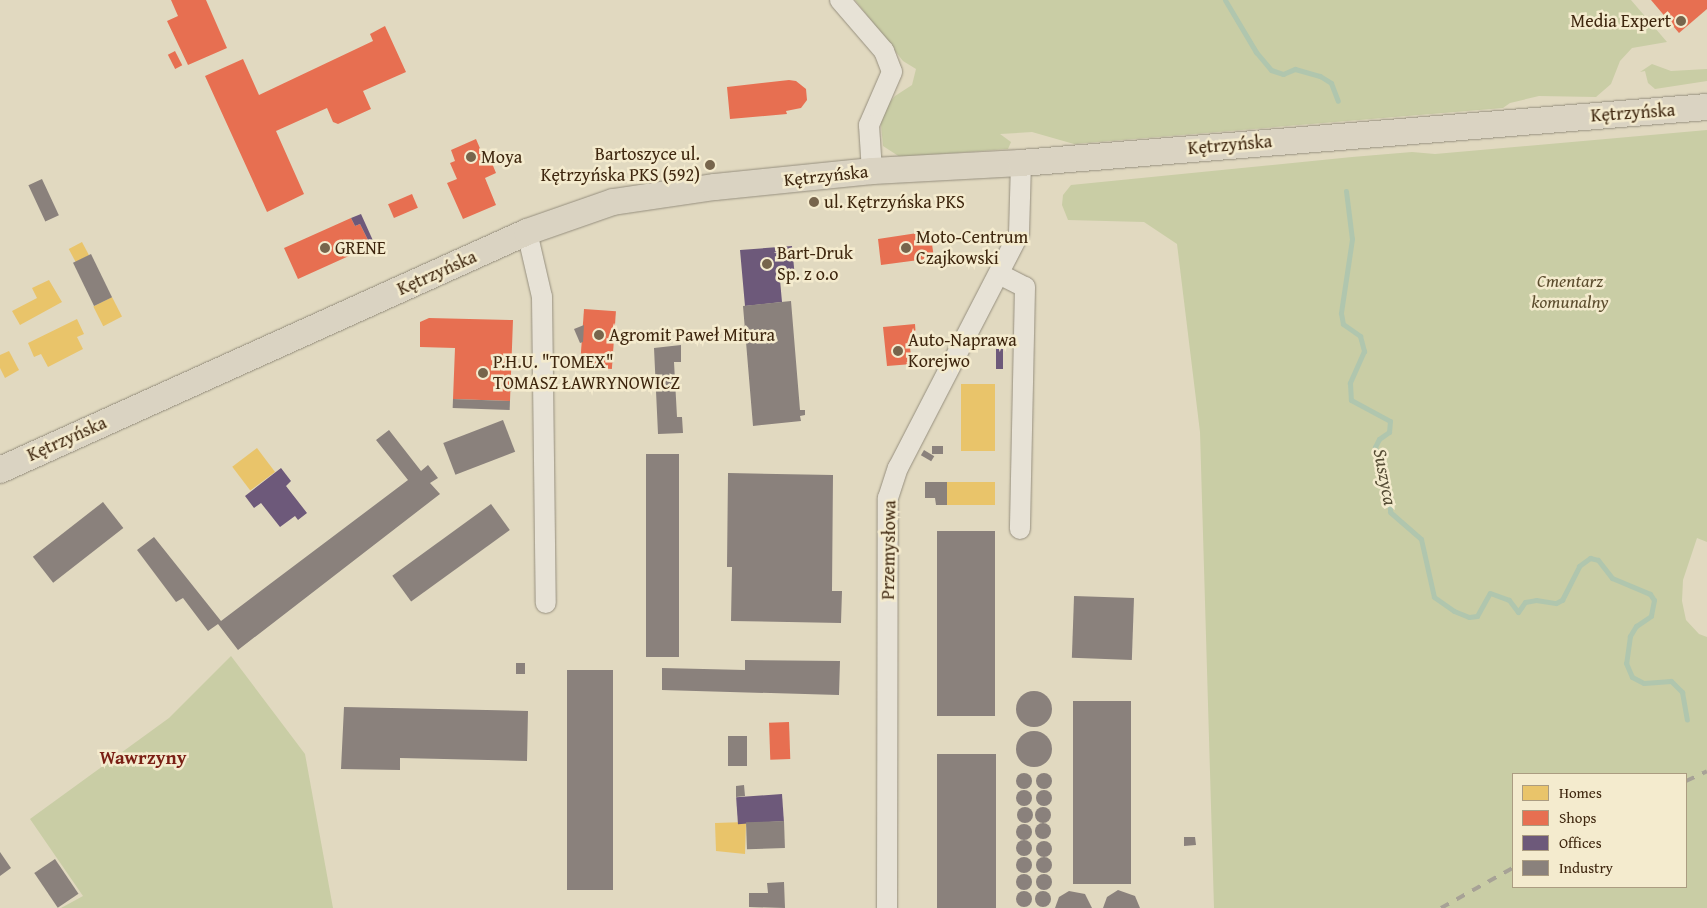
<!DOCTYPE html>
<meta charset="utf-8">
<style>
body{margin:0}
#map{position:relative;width:1707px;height:908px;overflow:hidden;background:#e1d9c0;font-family:"Gentium Book Plus",serif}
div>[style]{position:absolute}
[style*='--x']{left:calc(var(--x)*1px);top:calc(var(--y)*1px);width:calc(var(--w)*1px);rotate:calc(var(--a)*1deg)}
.green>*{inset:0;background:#c9cda5}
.homes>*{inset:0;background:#e9c46a;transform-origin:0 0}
.shops>*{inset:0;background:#e76f51;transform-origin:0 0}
.offices>*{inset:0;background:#6d597a;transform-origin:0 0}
.industry>*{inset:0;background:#8a817c;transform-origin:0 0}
.round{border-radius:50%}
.stream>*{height:5px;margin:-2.5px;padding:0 2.5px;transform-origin:2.5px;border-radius:2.5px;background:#b0c6ae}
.roads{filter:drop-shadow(0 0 1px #968f7e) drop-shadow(0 0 1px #968f7e)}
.minor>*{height:20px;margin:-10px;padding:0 10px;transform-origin:10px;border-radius:10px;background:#e7e2d6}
.major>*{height:26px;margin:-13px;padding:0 13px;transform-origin:13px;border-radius:13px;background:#dad3c2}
.rail>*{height:4px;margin-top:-2px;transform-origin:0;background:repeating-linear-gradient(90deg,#a7a296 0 9px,transparent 0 18px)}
.dots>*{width:14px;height:14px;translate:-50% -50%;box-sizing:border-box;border:2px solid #f4ebce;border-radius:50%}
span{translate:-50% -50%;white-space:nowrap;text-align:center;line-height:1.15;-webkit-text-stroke:5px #f4ebce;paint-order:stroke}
.poi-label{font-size:18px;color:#3e260e}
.right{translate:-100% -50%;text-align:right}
.left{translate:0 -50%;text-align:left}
.street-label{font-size:18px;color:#3e260e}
.park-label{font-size:18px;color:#5c4d2e;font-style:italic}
.water-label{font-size:19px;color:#554c34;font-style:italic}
.neighbourhood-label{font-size:19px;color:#7a1f14;font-weight:700}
.legend{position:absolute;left:1512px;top:773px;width:175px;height:115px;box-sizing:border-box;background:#f4ebce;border:1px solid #ab9c81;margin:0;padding:6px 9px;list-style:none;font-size:15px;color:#3e260e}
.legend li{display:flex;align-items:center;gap:10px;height:25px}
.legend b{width:25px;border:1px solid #ab9c81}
</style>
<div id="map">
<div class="green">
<i style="clip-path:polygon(855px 0,1631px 0,1667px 42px,1632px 48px,1620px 61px,1611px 84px,1596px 97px,1539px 96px,1510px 103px,1503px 108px,1074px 144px,1032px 132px,1000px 134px,1011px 142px,1008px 149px,900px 157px,883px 146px,880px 114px,895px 96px,912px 85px,916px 69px,903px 61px)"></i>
<i style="clip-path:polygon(1652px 64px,1671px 71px,1707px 69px,1707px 81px,1655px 89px,1648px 83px,1645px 71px,1640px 72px)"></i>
<i style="clip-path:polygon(evenodd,1707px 130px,1707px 542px,1697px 538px,1683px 580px,1682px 601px,1686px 620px,1699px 634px,1707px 637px,1707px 908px,1214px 908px,1200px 432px,1177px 244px,1144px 222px,1068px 220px,1062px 205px,1063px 195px,1071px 185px,1352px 157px,1412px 152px,1435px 154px,1707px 130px,1513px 774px,1686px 774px,1686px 887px,1513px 887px,1513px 774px)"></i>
<i style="clip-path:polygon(231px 656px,305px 754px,333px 908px,61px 908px,83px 896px,30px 819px,169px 718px)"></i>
</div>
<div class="homes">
<i style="left:82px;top:242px;width:15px;height:15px;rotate:62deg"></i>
<i style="clip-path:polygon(49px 280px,62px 302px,20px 325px,12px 311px,37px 298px,32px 288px)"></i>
<i style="left:112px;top:297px;width:22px;height:21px;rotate:63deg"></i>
<i style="clip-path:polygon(77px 319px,84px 334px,77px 337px,83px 349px,48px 367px,41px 354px,34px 357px,28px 343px)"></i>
<i style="clip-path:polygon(9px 351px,19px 370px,5px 378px,0 368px,0 355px)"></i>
<i style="left:961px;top:384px;width:34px;height:67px"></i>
<i style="left:257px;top:448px;width:30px;height:31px;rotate:53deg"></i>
<i style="left:947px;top:482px;width:48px;height:23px"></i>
<i style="clip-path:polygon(746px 822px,745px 854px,716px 851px,715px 823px)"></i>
</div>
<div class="shops">
<i style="clip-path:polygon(171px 0,206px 0,227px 48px,188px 65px,167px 21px,178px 16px)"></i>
<i style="clip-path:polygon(1651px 0,1707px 0,1707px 9px,1679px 33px)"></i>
<i style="clip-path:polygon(385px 26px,406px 72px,363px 91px,371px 109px,338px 124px,333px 122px,327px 108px,276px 131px,304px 194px,267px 212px,205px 76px,243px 59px,259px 95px,373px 41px,370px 34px)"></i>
<i style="left:175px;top:51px;width:16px;height:8px;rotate:63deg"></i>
<i style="clip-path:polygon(789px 80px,796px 81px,806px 89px,807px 100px,801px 108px,786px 111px,787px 114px,730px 119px,727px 87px)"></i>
<i style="clip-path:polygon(476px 139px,482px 153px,487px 151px,496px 173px,485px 178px,496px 205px,463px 219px,447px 183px,457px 179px,450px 163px,455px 161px,451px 150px)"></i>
<i style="left:412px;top:194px;width:15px;height:26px;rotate:67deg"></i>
<i style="clip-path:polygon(351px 218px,355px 226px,360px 224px,371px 246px,298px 279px,284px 248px)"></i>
<i style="clip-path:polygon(924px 232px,925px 238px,931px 237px,934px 258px,881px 265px,878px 239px)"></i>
<i style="left:584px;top:309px;width:32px;height:58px;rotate:4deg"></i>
<i style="clip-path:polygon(429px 318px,513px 320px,510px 401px,453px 399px,455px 348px,420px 347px,420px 322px)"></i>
<i style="clip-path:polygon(915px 324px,916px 338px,909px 339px,912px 364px,887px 366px,883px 327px)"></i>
<i style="left:789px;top:722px;width:37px;height:20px;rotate:88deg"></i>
</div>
<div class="offices">
<i style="clip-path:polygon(361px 214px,375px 245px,371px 246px,360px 224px,355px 226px,351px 218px)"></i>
<i style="clip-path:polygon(792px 246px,795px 278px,780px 280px,782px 302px,745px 306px,740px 250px)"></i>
<i style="left:996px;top:349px;width:7px;height:20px"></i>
<i style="clip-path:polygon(281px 468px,291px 481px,286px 486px,307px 513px,298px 520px,295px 516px,280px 527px,261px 503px,254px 508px,245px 496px)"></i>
<i style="left:782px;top:794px;width:27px;height:46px;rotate:86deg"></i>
</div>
<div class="industry">
<i style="left:42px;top:179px;width:40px;height:15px;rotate:65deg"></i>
<i style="left:91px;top:254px;width:48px;height:20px;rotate:64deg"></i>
<i style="clip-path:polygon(791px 301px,800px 410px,805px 410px,805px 415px,800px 416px,801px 421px,753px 426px,743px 306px)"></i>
<i style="clip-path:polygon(584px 325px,583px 342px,580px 343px,574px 329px)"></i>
<i style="clip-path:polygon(681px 345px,681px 362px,674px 362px,677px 417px,682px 417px,683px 433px,658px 434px,654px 348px)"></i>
<i style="clip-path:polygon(582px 358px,583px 359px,583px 369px,579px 360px)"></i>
<i style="left:453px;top:399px;width:57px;height:9px;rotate:2deg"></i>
<i style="left:503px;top:420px;width:34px;height:64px;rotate:69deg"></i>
<i style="clip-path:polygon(389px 430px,421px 471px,428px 465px,438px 478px,430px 483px,440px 494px,238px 650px,218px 624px,208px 631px,183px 598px,176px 602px,137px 550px,154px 537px,221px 621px,408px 480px,376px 440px)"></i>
<i style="left:932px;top:446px;width:11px;height:8px"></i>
<i style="left:924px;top:450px;width:12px;height:6px;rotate:31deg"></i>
<i style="left:646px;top:454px;width:33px;height:203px"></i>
<i style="clip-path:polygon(728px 473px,833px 475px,832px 591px,842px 591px,841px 623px,731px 621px,732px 567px,727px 567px)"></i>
<i style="clip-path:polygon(925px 482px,947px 482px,947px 505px,936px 505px,935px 498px,925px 498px)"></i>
<i style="left:103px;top:502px;width:33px;height:89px;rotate:52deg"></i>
<i style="left:491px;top:504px;width:32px;height:122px;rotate:54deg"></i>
<i style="left:937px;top:531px;width:58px;height:185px"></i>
<i style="left:1134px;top:598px;width:62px;height:60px;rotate:92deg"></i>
<i style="clip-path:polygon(745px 660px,840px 661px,839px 695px,662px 690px,662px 668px,745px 670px)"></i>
<i style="left:516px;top:663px;width:9px;height:11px"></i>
<i style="left:567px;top:670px;width:46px;height:220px"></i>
<i class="round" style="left:1016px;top:691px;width:36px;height:36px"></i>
<i style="left:1073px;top:701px;width:58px;height:183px"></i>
<i style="clip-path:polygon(344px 707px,528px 711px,527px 761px,400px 758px,400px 770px,341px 769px)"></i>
<i class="round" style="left:1016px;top:731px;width:36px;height:36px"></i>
<i style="left:728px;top:736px;width:19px;height:30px"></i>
<i style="left:937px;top:754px;width:59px;height:154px"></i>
<i class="round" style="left:1016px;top:773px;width:16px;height:16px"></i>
<i class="round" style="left:1036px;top:773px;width:16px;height:16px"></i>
<i style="clip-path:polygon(744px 785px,745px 796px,736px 797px,736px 786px)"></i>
<i class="round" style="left:1016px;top:790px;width:16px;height:16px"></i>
<i class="round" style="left:1036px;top:790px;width:16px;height:16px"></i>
<i class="round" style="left:1017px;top:807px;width:16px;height:16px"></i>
<i class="round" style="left:1035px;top:807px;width:16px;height:16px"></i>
<i style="left:784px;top:821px;width:27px;height:38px;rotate:88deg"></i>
<i class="round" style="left:1035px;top:823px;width:16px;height:16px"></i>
<i class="round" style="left:1016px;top:824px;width:16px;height:16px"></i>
<i style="clip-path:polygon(1184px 837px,1195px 837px,1196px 845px,1184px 846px)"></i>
<i class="round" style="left:1016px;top:840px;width:16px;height:16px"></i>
<i class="round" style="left:1036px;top:841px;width:16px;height:16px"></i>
<i style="clip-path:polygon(0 852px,11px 868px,0 876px)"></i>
<i class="round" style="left:1016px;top:857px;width:16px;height:16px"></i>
<i class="round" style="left:1036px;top:857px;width:16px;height:16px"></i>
<i style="left:55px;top:859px;width:42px;height:25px;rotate:56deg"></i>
<i class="round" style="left:1036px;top:874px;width:16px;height:16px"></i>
<i class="round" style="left:1016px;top:874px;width:16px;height:16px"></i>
<i style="clip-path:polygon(784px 882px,785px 908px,749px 907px,749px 893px,768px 893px,767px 883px)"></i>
<i style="clip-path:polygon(1118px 890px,1135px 896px,1140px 908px,1103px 908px,1107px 897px)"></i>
<i style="clip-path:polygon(1069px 891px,1085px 894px,1092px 908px,1055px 908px,1059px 897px)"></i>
<i class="round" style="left:1016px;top:891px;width:16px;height:16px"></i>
<i class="round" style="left:1035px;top:891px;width:16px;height:16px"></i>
</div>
<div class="stream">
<i style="--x:1225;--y:0;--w:61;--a:59.2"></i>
<i style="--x:1256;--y:52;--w:23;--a:50"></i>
<i style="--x:1271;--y:70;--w:13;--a:18"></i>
<i style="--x:1283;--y:74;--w:13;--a:-23"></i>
<i style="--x:1295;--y:69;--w:26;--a:16"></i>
<i style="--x:1320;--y:76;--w:13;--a:32"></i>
<i style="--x:1331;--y:83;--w:19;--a:69"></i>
<i style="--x:1346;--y:191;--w:48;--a:82.9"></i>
<i style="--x:1352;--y:239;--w:75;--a:98.5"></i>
<i style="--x:1341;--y:313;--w:11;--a:80"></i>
<i style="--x:1343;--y:324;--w:21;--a:35"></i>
<i style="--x:1360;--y:336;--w:16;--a:75"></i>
<i style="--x:1364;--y:351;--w:35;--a:114"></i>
<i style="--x:1350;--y:383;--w:17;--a:87"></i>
<i style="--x:1351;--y:400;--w:44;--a:28.3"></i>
<i style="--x:1390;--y:421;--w:11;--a:95"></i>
<i style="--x:1389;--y:432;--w:12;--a:145"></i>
<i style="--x:1379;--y:439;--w:9;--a:117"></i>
<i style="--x:1375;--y:447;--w:32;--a:70"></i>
<i style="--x:1386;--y:477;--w:35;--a:83"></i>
<i style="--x:1390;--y:512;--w:41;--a:41.1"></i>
<i style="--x:1421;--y:539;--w:59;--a:77.4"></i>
<i style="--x:1434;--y:597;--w:24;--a:35"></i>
<i style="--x:1454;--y:611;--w:16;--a:22"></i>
<i style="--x:1469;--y:617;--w:8;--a:-7"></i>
<i style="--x:1477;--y:616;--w:26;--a:-61"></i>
<i style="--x:1490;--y:593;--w:20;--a:20"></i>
<i style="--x:1509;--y:600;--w:15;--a:53"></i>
<i style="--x:1518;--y:612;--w:12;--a:-55"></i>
<i style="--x:1525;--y:602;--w:11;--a:-10"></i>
<i style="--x:1536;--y:600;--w:20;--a:9"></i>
<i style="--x:1556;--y:603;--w:7;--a:-27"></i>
<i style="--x:1562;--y:600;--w:38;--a:-63"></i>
<i style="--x:1579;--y:566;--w:14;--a:-36"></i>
<i style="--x:1590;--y:558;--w:8;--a:14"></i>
<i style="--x:1598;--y:560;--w:23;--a:52"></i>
<i style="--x:1612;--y:578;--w:41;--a:22.8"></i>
<i style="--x:1650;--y:594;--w:7;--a:56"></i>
<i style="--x:1654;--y:600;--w:16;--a:101"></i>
<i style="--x:1651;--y:616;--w:18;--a:146"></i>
<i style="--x:1636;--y:626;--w:12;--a:121"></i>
<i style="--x:1630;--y:636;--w:27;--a:98"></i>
<i style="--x:1626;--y:663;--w:15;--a:67"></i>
<i style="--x:1632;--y:677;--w:13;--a:27"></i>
<i style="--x:1644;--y:683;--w:27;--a:-4"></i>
<i style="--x:1671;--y:681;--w:16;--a:45"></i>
<i style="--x:1682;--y:692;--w:28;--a:80"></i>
</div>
<div class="roads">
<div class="minor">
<i style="--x:840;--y:0;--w:67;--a:49.2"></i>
<i style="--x:884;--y:51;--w:22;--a:69"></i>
<i style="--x:892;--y:72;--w:58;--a:113.5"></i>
<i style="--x:869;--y:125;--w:46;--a:86.3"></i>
<i style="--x:527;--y:232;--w:67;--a:77"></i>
<i style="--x:542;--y:297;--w:306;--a:89.3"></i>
<i style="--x:999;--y:274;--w:29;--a:27"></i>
<i style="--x:1025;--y:287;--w:242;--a:91.2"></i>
<i style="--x:887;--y:908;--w:410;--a:-89.9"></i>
<i style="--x:888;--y:498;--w:32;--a:-72"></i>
<i style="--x:898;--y:468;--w:263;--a:-62.7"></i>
<i style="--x:1019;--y:234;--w:71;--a:-88.4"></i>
</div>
<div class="major">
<i style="--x:0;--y:470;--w:578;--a:-24.3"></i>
<i style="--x:527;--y:232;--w:91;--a:-19.2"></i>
<i style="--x:613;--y:202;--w:103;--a:-8.4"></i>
<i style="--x:715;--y:187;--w:158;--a:-5.8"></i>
<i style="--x:872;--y:171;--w:149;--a:-3.1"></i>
<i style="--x:1021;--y:163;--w:688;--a:-4.67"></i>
</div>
</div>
<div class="rail">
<i style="--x:1686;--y:781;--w:23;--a:-25"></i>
<i style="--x:1441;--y:908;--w:82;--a:-29.1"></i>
</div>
<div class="dots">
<i style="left:1681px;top:21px;background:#77654c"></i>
<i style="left:471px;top:157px;background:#77654c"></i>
<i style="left:710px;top:165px;background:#77654c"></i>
<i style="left:814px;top:202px;background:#77654c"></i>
<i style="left:325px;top:248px;background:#77654c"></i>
<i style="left:906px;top:248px;background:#77654c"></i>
<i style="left:767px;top:264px;background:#77654c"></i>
<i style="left:599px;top:335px;background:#77654c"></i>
<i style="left:898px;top:351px;background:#77654c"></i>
<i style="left:483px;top:373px;background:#77654c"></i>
</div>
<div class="poi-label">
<span class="right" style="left:1671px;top:21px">Media Expert</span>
<span class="right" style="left:700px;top:165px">Bartoszyce ul.<br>Kętrzyńska PKS (592)</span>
<span class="left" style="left:481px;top:157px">Moya</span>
<span class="left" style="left:824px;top:202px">ul. Kętrzyńska PKS</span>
<span class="left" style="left:916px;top:248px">Moto-Centrum<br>Czajkowski</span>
<span class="left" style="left:335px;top:248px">GRENE</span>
<span class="left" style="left:777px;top:264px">Bart-Druk<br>Sp. z o.o</span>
<span class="left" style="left:609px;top:335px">Agromit Paweł Mitura</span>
<span class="left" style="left:908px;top:351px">Auto-Naprawa<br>Korejwo</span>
<span class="left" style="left:493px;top:373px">P.H.U. "TOMEX"<br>TOMASZ ŁAWRYNOWICZ</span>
</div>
<div class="street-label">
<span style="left:1633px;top:113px;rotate:-4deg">Kętrzyńska</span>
<span style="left:1230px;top:145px;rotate:-5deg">Kętrzyńska</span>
<span style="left:826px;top:176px;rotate:-6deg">Kętrzyńska</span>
<span style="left:437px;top:273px;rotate:-24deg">Kętrzyńska</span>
<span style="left:67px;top:439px;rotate:-24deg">Kętrzyńska</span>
<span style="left:889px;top:550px;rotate:-89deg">Przemysłowa</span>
</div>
<div class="park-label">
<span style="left:1570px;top:292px">Cmentarz<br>komunalny</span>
</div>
<div class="water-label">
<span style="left:1385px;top:477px;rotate:79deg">Suszyca</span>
</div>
<div class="neighbourhood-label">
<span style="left:143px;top:758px">Wawrzyny</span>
</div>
<ul class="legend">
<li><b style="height:14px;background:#e9c46a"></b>Homes</li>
<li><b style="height:14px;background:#e76f51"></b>Shops</li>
<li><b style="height:14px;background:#6d597a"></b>Offices</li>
<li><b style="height:14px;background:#8a817c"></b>Industry</li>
</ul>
</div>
